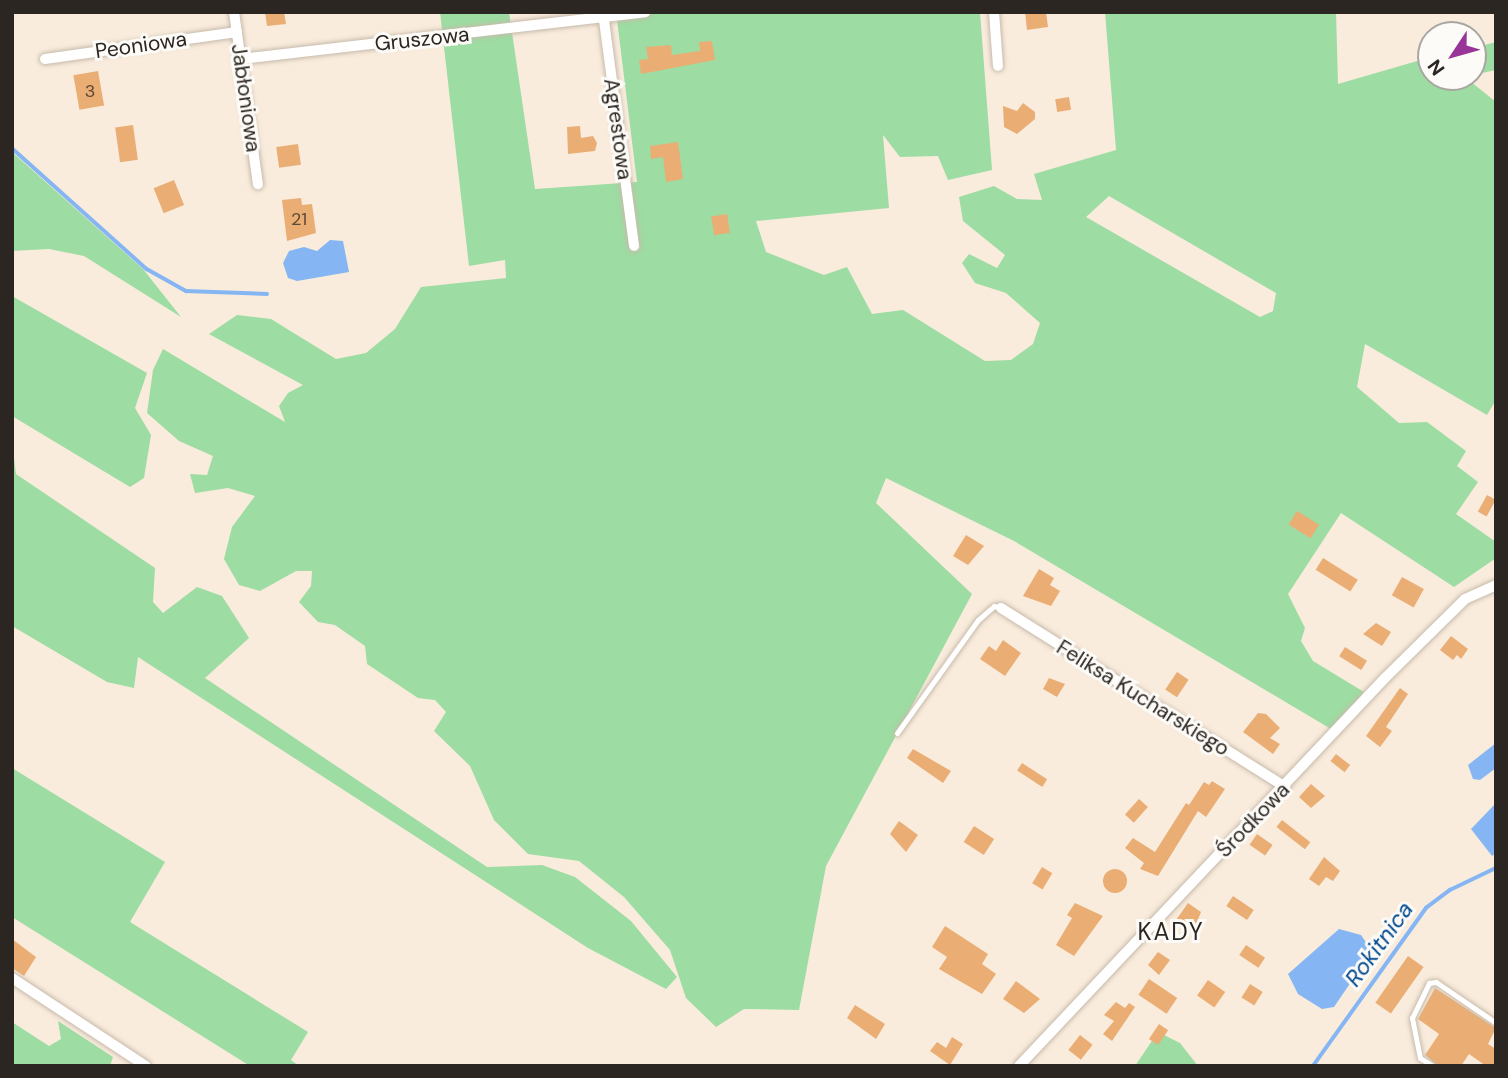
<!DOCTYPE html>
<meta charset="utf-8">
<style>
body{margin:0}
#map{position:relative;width:1508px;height:1078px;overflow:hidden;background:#f9ecdc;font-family:"DM Sans",sans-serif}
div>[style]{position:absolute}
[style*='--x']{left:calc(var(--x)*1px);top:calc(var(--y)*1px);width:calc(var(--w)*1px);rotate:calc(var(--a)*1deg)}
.green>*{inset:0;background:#9ddca2}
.water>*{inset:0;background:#85b6f3}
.stream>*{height:3.5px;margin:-1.75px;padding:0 1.75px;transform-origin:1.75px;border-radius:1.75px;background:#85b6f3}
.building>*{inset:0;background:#eaae74;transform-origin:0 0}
.round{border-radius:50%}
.roads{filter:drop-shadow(0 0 2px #c7baab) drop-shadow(0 0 2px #c7baab)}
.service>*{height:5px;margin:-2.5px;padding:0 2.5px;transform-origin:2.5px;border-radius:2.5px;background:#fff}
.minor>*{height:10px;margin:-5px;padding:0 5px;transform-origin:5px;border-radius:5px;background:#fff}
span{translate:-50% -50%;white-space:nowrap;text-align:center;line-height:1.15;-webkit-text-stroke:6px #fdfbf8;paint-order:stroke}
.number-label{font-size:18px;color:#5b4836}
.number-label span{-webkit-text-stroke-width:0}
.street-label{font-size:21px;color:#2b2621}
.water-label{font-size:23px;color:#00498f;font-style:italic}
.quarter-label{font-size:24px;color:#2b2621;letter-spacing:2px}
.frame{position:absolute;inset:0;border:14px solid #2b2621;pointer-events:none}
.north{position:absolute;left:1417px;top:21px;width:70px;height:70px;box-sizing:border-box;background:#fdfbf8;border:2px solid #a9a6a2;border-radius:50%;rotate:234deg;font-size:19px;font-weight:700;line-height:28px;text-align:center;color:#2b2621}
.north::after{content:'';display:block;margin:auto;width:24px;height:32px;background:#993499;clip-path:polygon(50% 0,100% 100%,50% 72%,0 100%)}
</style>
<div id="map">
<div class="green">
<i style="clip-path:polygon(evenodd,440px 12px,509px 12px,535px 189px,637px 182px,616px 12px,980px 12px,992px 170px,948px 180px,938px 156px,900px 157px,883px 135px,889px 208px,756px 221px,766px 252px,824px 275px,847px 267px,872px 314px,903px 310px,985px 361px,1011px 360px,1033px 344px,1040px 323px,1006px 293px,975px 283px,962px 263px,969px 254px,997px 268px,1005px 255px,963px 221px,959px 197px,994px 186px,1017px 199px,1042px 200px,1034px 174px,1116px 150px,1105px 12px,1336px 12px,1338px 84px,1431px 57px,1431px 77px,1465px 77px,1496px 102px,1496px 400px,1487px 415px,1365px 344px,1357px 387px,1399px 423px,1427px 422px,1466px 451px,1457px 466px,1478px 482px,1456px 514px,1496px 542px,1496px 558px,1454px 587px,1341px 513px,1288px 594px,1305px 628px,1301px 641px,1313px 661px,1364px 692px,1331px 729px,1014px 541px,886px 478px,876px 503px,972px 594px,826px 866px,799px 1010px,744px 1009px,716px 1027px,686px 998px,670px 950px,624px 897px,579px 861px,528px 854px,494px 820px,470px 766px,434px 731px,446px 712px,435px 700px,418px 698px,367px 664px,365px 646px,335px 625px,318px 622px,299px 602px,311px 586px,312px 571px,296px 571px,260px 591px,239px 585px,224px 559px,232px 527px,255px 496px,228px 488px,195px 493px,190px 474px,207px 475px,213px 456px,179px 441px,147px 413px,153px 370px,163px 349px,285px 422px,279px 406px,288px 393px,303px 385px,209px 334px,237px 315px,271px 319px,336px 359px,366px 353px,395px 329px,421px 287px,506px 278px,505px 260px,469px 266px,440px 12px,1109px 196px,1276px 293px,1273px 311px,1260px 317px,1086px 217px,1109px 196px)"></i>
<i style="clip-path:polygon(1496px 42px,1496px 70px,1473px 75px,1473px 48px)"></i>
<i style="clip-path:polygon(12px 152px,143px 269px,181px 317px,84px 256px,49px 249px,12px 251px)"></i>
<i style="clip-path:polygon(12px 296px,147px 373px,135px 408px,151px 435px,144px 478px,130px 487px,12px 416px)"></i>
<i style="clip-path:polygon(12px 442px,16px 474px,155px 568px,153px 602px,163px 613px,197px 587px,222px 596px,249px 638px,205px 678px,487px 867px,542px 865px,575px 877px,631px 921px,677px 977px,666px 989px,588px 948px,138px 657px,134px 688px,107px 682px,12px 626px)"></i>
<i style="clip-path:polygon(12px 768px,165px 862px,130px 922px,308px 1032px,291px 1060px,299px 1066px,250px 1066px,12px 917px)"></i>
<i style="clip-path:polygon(58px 1021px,113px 1057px,110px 1066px,12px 1066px,12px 1022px,49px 1046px,61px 1039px)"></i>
<i style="clip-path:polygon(1158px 1032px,1180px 1043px,1198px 1066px,1135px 1066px)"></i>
</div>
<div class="water">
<i style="clip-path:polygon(330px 240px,343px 241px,349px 272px,297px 281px,288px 278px,283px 263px,289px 251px,304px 247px,317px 251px)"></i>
<i style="clip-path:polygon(1496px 743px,1496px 768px,1480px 780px,1473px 779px,1468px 765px)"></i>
<i style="clip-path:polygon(1496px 803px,1496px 853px,1492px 856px,1471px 829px)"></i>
<i style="clip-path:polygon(1339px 929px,1361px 935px,1372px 951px,1334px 1007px,1322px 1009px,1298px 994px,1288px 974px)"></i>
</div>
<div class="stream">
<i style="--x:12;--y:148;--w:181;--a:41.9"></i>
<i style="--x:147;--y:269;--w:45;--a:29.4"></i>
<i style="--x:186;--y:291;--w:81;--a:2.1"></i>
<i style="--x:1313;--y:1066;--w:194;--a:-54.4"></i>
<i style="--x:1426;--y:908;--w:30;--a:-37"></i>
<i style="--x:1450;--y:890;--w:51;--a:-25.6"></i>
</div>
<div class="building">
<i style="clip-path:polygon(265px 12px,284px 12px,286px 24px,267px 26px)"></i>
<i style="clip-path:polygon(1025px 12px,1046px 12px,1048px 27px,1027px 30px)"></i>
<i style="clip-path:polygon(712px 41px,715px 60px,641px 74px,639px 60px,648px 59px,646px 47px,671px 45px,672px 55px,700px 51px,699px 42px)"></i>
<i style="left:98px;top:71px;width:35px;height:25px;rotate:80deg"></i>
<i style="left:1069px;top:97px;width:13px;height:14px;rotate:81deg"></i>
<i style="clip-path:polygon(1023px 103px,1035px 112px,1035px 119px,1017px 134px,1004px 127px,1003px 106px,1017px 111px)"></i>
<i style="left:133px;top:125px;width:35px;height:18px;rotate:82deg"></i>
<i style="clip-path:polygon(580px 126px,581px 138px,593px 136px,597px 143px,595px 151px,568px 154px,567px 127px)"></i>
<i style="clip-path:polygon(678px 142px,683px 179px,666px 182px,663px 157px,651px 159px,650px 146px)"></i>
<i style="left:298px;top:144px;width:21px;height:22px;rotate:82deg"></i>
<i style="left:174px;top:180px;width:27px;height:22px;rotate:68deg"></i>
<i style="clip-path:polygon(301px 198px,302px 205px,312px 204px,316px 233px,287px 241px,282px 200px)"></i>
<i style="left:727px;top:214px;width:19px;height:16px;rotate:81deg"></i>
<i style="left:1487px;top:495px;width:10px;height:19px;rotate:29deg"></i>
<i style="left:1297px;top:511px;width:26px;height:16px;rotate:32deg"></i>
<i style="clip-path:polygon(966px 535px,984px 546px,968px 565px,953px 556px)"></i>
<i style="left:1323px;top:558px;width:41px;height:14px;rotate:32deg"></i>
<i style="clip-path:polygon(1039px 569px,1054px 578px,1050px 585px,1060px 591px,1051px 606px,1023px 596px)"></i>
<i style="left:1402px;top:577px;width:25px;height:21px;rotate:29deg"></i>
<i style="clip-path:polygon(1376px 623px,1391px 632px,1382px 646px,1363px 634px)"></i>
<i style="clip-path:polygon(1451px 636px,1468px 649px,1461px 659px,1457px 655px,1453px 660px,1440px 650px)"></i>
<i style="clip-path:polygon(1003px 640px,1021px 653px,1005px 676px,980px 659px,989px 646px,996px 651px)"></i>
<i style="left:1345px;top:647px;width:26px;height:11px;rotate:32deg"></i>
<i style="left:1177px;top:672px;width:14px;height:21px;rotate:34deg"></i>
<i style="clip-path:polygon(1049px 678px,1065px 684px,1057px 697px,1043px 689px)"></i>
<i style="clip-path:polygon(1400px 688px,1408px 694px,1386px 727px,1392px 731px,1380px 747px,1366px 736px)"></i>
<i style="clip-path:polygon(1258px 713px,1266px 714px,1280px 728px,1270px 738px,1280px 744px,1273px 754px,1243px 732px)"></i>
<i style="clip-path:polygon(913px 749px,951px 771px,943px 783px,907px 758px)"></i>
<i style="left:1336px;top:754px;width:18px;height:9px;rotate:38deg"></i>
<i style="left:1022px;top:763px;width:30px;height:9px;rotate:33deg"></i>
<i style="clip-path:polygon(1212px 781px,1225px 789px,1206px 817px,1198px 811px,1158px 876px,1140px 869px,1144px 863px,1125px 848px,1133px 838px,1155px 852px,1186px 803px,1189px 805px,1204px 782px,1209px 785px)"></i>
<i style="clip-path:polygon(1311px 784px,1325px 796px,1311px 808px,1299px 797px)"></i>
<i style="left:1139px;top:799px;width:12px;height:21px;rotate:42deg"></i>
<i style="left:1282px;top:820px;width:36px;height:9px;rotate:38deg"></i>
<i style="clip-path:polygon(899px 821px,918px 835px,906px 852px,890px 834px)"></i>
<i style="left:974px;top:826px;width:24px;height:19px;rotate:33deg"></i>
<i style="left:1257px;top:834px;width:19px;height:13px;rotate:35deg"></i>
<i style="clip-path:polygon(1324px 857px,1340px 871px,1333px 881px,1326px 877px,1319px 886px,1309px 879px)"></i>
<i style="left:1042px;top:867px;width:12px;height:19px;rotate:31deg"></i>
<i class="round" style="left:1103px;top:869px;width:24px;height:24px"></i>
<i style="left:1233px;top:896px;width:25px;height:12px;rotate:34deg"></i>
<i style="clip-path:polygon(1075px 903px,1103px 916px,1074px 956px,1056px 945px,1072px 918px,1067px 915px)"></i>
<i style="clip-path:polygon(1188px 903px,1201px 912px,1193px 932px,1176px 920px)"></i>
<i style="clip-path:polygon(945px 926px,988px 954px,982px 964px,996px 974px,982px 994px,939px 969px,947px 957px,932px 947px)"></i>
<i style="clip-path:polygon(12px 939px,36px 957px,24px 976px,12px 968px)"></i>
<i style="left:1246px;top:945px;width:23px;height:12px;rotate:34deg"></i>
<i style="clip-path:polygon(1158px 952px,1170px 960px,1159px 975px,1148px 965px)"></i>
<i style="left:1408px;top:956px;width:19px;height:57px;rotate:35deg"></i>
<i style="left:1149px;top:979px;width:34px;height:19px;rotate:34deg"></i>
<i style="left:1208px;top:980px;width:21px;height:19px;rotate:35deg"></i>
<i style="clip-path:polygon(1016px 981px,1040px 999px,1024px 1013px,1003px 999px)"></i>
<i style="left:1250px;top:984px;width:15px;height:16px;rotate:32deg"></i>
<i style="clip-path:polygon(1435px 988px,1496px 1028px,1488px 1044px,1496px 1049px,1496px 1066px,1486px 1066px,1469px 1054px,1461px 1066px,1438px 1066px,1425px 1055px,1439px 1034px,1418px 1019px)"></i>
<i style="clip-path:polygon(1116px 1002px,1125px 1008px,1129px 1003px,1135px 1007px,1112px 1041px,1103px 1034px,1114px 1021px,1104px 1015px)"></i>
<i style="clip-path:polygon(855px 1005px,885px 1024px,876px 1039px,847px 1018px)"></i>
<i style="left:1159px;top:1024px;width:11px;height:18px;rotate:34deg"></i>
<i style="left:1080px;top:1035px;width:16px;height:19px;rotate:38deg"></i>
<i style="clip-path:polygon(952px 1037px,963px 1044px,950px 1065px,930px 1051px,937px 1042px,946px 1048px)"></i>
</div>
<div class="roads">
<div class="service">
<i style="--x:897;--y:733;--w:139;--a:-54.4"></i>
<i style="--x:978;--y:620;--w:21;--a:-41"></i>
<i style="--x:994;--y:606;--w:7;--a:16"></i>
<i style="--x:1433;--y:1066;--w:15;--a:-148"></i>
<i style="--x:1420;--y:1058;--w:41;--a:-101.3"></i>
<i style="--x:1412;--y:1018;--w:39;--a:-64"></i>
<i style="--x:1429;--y:983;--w:7;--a:-8"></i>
<i style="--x:1436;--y:982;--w:73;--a:34.3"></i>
</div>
<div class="minor">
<i style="--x:234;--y:12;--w:174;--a:82.1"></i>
<i style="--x:994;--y:12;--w:54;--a:85.8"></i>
<i style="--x:603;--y:13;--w:235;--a:82.4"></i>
<i style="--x:45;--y:59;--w:194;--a:-8"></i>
<i style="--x:241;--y:59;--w:407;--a:-6.6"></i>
<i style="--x:1001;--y:608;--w:336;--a:32.2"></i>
<i style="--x:12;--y:978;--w:160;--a:33.3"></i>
<i style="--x:1019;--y:1066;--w:533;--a:-46.67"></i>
<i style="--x:1385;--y:678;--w:112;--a:-44.6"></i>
<i style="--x:1465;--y:599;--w:34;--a:-24"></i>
</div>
</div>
<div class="number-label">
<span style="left:90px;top:91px">3</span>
<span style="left:299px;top:219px">21</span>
</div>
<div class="street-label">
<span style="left:422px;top:39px;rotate:-6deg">Gruszowa</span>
<span style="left:141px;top:45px;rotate:-8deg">Peoniowa</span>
<span style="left:246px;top:98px;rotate:82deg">Jabłoniowa</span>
<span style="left:618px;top:129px;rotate:82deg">Agrestowa</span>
<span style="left:1143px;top:698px;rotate:32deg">Feliksa Kucharskiego</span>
<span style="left:1253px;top:820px;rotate:-46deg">Środkowa</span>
</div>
<div class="water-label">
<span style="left:1379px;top:944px;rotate:-54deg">Rokitnica</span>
</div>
<div class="quarter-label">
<span style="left:1171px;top:932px">KADY</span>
</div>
<div class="frame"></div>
<div class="north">N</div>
</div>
